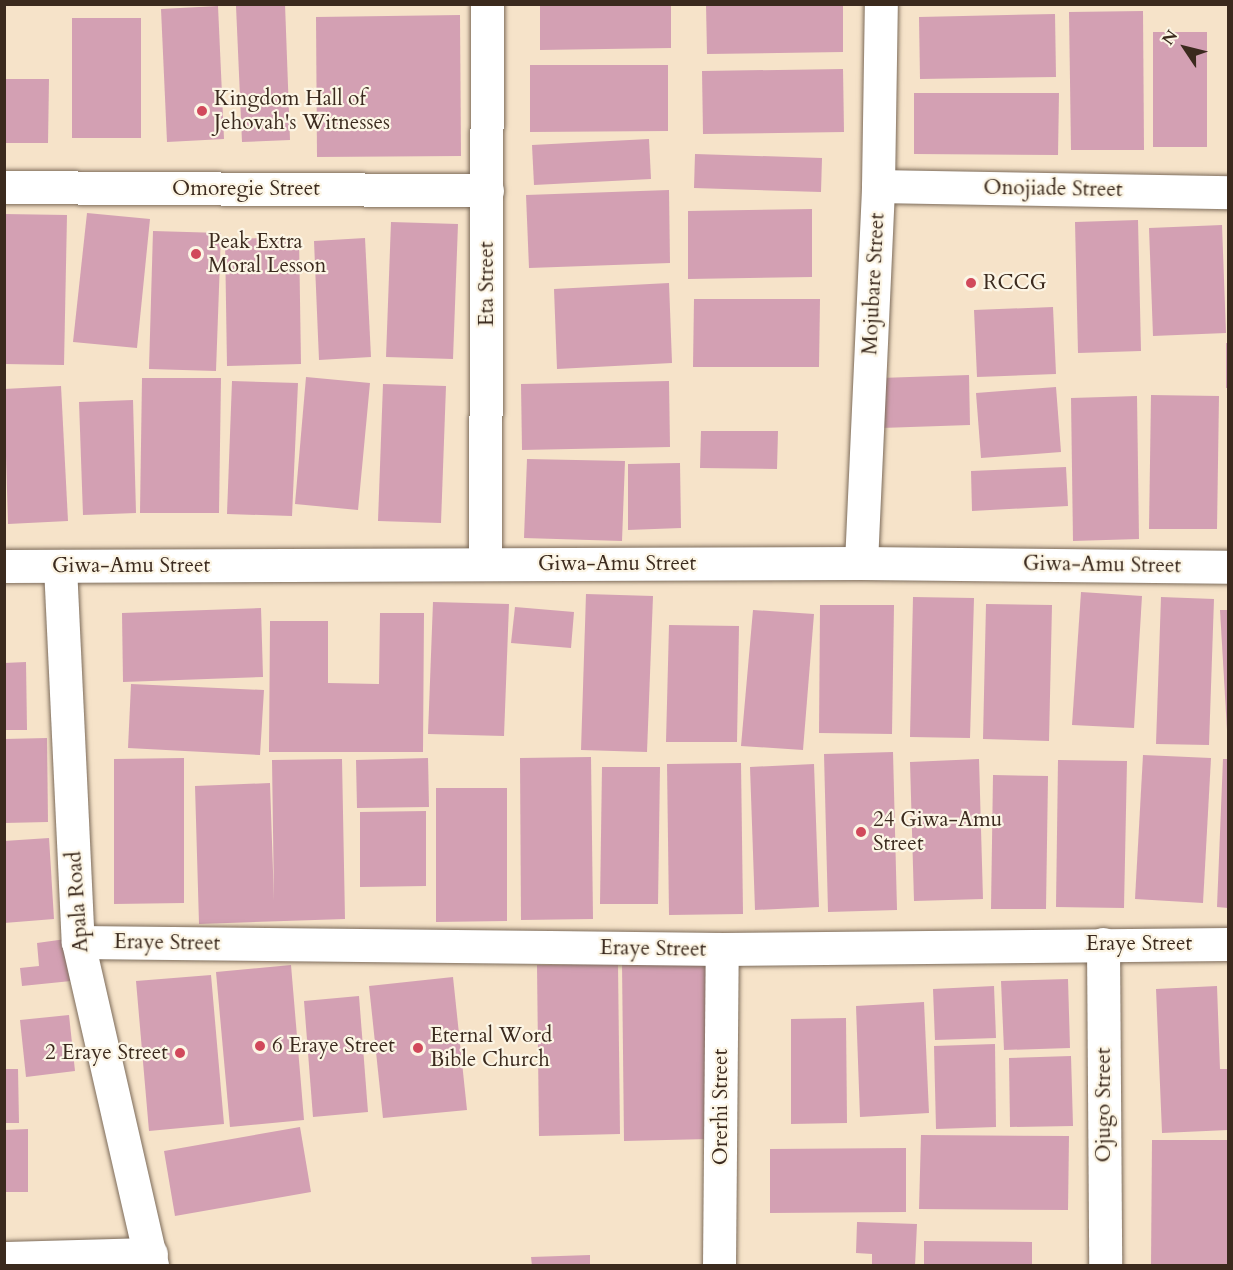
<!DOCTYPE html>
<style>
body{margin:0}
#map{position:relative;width:1233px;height:1270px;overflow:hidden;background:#f6e3c9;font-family:Cardo,serif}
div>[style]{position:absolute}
.building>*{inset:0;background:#d3a0b3}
.roads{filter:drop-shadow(0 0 2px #7c6b5a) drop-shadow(0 0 2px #7c6b5a)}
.minor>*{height:33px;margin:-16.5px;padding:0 16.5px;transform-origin:16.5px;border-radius:16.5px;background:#fff}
.dots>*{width:16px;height:16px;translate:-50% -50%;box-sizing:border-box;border:3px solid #fcf5e5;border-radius:50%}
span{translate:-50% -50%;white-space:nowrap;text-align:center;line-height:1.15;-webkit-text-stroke:4.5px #fcf5e5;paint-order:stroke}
.poi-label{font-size:21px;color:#3b2a1e}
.left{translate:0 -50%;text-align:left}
.right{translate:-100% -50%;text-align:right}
.street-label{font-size:21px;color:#3b2a1e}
.frame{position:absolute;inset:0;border:6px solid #3b2a1e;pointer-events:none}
.north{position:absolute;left:1155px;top:18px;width:60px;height:60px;-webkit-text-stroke:4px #fcf5e5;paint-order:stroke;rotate:305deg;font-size:16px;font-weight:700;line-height:24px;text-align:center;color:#3b2a1e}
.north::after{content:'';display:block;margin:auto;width:21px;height:27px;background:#3b2a1e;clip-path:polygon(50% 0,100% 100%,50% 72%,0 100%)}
</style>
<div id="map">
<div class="building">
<div style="clip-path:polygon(285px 4px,290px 140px,242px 142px,236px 6px)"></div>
<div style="clip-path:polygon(540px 4px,671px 4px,671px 48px,540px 50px)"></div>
<div style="clip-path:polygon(706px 4px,843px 4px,843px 52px,707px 54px)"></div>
<div style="clip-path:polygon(218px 6px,224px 139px,167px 142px,161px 9px)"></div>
<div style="clip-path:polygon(1143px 11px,1144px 150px,1071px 150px,1069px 12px)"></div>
<div style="clip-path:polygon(1055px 14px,1056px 77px,920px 79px,919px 17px)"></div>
<div style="clip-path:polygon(460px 15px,461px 156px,317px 157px,316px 17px)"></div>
<div style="clip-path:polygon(72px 18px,141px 18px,141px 138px,72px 138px)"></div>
<div style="clip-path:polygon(1153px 32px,1207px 32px,1207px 147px,1153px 147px)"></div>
<div style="clip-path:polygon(530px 65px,668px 65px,668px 131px,530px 132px)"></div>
<div style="clip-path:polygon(843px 69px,844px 132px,703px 134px,702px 71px)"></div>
<div style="clip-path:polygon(4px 79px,49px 79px,48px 143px,4px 143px)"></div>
<div style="clip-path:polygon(914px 93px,1059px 93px,1058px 155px,914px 154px)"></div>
<div style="clip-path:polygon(649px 139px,651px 179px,534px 185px,532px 145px)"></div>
<div style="clip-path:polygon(695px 154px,822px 158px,821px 192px,694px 188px)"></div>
<div style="clip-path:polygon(669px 190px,670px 263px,529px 268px,526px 195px)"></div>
<div style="clip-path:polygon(812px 209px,812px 277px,688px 279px,688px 211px)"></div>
<div style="clip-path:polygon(87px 213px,150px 219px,137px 348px,73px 342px)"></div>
<div style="clip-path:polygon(4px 214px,67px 215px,64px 365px,4px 364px)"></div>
<div style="clip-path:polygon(1138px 220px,1141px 351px,1078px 353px,1075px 222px)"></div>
<div style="clip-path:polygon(391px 222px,458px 224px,453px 359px,386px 357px)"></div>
<div style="clip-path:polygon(1222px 225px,1226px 333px,1153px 336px,1149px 228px)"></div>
<div style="clip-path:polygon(153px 231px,221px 233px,216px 371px,149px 369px)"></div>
<div style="clip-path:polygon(299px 237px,301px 364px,227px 366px,225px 239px)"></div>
<div style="clip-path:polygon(365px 238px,371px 357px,319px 360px,314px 241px)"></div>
<div style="clip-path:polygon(669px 283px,672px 363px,557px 369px,554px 289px)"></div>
<div style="clip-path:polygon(694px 299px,820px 299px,819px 367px,693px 367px)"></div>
<div style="clip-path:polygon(1053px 307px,1056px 374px,977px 377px,974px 310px)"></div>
<div style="clip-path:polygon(1226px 343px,1228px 343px,1228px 388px,1226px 388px)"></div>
<div style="clip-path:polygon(969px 375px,970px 425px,881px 428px,880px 378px)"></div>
<div style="clip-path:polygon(306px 377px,370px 383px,358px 510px,295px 504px)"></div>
<div style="clip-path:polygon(142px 378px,221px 378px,219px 513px,140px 513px)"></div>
<div style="clip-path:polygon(232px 381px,298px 383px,292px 516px,227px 514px)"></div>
<div style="clip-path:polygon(669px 381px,670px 447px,522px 450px,521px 384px)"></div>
<div style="clip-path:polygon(383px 384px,446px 386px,441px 523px,378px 521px)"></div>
<div style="clip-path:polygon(61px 386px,68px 521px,8px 524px,4px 389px)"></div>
<div style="clip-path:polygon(1056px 387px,1061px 452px,981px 458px,976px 393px)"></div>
<div style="clip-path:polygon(1151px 395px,1219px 396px,1217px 529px,1149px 529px)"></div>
<div style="clip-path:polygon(1137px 396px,1139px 539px,1073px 541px,1071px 398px)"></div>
<div style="clip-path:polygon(133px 400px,136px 513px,83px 515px,79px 402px)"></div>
<div style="clip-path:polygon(701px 431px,778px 431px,777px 469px,700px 468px)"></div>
<div style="clip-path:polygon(527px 459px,625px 461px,622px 541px,524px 538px)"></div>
<div style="clip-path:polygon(680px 463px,681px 528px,628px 530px,628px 464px)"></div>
<div style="clip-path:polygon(1066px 467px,1068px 506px,972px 511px,971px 471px)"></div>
<div style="clip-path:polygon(1081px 592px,1142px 596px,1134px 728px,1072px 725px)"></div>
<div style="clip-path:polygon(586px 594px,653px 596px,647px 752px,581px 750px)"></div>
<div style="clip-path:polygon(913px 597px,974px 598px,970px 738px,910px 737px)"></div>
<div style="clip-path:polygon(1161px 597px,1214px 599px,1209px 745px,1156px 744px)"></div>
<div style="clip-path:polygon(433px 602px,509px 604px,504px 736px,428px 734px)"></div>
<div style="clip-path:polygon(986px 604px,1052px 605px,1049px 741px,983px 739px)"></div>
<div style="clip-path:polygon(820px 605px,894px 605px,892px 734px,819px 733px)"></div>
<div style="clip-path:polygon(515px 607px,574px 612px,571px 648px,511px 643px)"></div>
<div style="clip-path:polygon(261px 608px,263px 677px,123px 682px,122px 613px)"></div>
<div style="clip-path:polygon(753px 610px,814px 614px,803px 750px,741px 746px)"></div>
<div style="clip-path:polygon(1220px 610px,1228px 610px,1228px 730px,1227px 730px)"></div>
<div style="clip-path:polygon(380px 613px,424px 613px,423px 752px,269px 752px,270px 621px,328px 621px,328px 683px,379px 684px)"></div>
<div style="clip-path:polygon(669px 625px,739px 626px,737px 742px,666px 742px)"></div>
<div style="clip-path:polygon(26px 662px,27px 730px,4px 730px,4px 663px)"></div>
<div style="clip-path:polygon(131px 684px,264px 690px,260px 755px,128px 748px)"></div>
<div style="clip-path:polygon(47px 738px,48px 822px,4px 823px,4px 739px)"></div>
<div style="clip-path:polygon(893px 752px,897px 910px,828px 912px,824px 754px)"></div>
<div style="clip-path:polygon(1143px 755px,1211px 758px,1203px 903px,1135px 899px)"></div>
<div style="clip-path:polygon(591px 757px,593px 919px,521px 920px,520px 758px)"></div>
<div style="clip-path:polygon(184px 758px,184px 903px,114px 904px,114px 759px)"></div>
<div style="clip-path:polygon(428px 758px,429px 807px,357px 808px,356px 760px)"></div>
<div style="clip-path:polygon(342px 759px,345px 919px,199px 924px,195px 786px,270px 783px,274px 901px,272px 760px)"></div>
<div style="clip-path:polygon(979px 759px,983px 899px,914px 901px,910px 762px)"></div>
<div style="clip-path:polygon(1223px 759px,1228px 759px,1228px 908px,1217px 907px)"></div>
<div style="clip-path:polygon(1058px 760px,1127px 761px,1124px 908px,1056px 907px)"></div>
<div style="clip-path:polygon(741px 763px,743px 914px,669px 915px,667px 764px)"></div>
<div style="clip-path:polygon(814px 764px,819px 907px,755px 910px,750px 767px)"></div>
<div style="clip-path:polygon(602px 767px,660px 767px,658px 904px,600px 904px)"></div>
<div style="clip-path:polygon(993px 775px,1048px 776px,1046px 909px,991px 909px)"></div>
<div style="clip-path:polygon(436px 788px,507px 788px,507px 921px,436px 922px)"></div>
<div style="clip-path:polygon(426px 811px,426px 886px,360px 887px,360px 812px)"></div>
<div style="clip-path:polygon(49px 838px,54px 919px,4px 923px,4px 841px)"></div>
<div style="clip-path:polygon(66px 939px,71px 981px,22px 986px,20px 968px,39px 966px,37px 943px)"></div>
<div style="clip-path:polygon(708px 962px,709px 1139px,624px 1141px,622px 963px)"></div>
<div style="clip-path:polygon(618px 964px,620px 1134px,539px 1136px,537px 965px)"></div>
<div style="clip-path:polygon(291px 965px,304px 1120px,230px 1127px,216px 972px)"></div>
<div style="clip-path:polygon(211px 975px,224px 1124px,149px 1131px,136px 981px)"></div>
<div style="clip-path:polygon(453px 977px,467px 1110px,383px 1118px,369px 986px)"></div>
<div style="clip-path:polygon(1068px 979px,1070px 1048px,1004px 1050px,1001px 981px)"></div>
<div style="clip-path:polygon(994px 986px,996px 1038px,935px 1040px,933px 989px)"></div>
<div style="clip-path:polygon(1217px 986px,1220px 1069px,1228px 1069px,1228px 1130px,1162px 1133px,1156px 989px)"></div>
<div style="clip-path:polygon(359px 996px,368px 1112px,313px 1117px,304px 1001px)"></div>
<div style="clip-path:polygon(924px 1002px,929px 1113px,860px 1117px,856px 1006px)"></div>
<div style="clip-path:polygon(69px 1015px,75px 1071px,26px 1077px,20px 1020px)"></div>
<div style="clip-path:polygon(846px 1018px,847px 1123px,791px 1124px,791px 1019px)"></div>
<div style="clip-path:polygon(995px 1044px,996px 1127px,936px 1129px,934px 1046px)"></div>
<div style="clip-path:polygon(1071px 1056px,1073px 1126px,1010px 1127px,1009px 1058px)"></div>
<div style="clip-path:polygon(4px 1069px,18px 1069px,19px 1123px,4px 1123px)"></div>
<div style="clip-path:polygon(300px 1127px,311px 1192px,175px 1216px,164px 1151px)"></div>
<div style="clip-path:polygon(28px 1129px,28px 1192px,4px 1192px,4px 1130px)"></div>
<div style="clip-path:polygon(921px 1135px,1069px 1136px,1068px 1210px,919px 1209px)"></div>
<div style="clip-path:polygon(1152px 1140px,1228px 1140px,1228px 1266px,1151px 1266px)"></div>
<div style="clip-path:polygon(906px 1148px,906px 1212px,770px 1213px,770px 1149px)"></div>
<div style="clip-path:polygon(857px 1222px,917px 1224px,915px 1266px,872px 1266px,872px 1254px,856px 1253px)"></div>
<div style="clip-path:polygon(924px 1241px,1032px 1242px,1032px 1266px,924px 1266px)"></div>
<div style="clip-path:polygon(590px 1255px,590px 1266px,532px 1266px,531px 1257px)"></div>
</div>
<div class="roads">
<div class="minor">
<div style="left:878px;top:186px;width:350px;rotate:1deg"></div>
<div style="left:4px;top:187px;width:483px;rotate:0.4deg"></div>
<div style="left:861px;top:563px;width:377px;rotate:-87.4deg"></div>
<div style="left:878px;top:186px;width:182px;rotate:-89.1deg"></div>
<div style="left:485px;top:564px;width:560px;rotate:-89.8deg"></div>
<div style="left:4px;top:566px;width:857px;rotate:-0.2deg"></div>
<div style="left:861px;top:563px;width:367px;rotate:0.6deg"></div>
<div style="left:60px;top:566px;width:376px;rotate:87.3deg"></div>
<div style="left:78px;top:942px;width:332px;rotate:77.1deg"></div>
<div style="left:78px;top:942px;width:644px;rotate:0.62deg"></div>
<div style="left:722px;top:949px;width:506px;rotate:-0.57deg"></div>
<div style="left:1103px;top:944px;width:322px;rotate:89.6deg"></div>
<div style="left:4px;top:1258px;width:147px;rotate:-1.6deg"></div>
<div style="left:719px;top:1266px;width:317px;rotate:-89.5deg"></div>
</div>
</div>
<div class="dots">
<div style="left:202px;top:111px;background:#d1495b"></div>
<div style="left:196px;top:254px;background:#d1495b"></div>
<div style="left:971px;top:283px;background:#d1495b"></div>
<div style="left:861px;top:832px;background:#d1495b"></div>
<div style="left:260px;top:1046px;background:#d1495b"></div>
<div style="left:418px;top:1048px;background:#d1495b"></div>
<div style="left:180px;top:1053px;background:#d1495b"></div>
</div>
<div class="poi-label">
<span class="left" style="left:214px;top:111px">Kingdom Hall of<br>Jehovah's Witnesses</span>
<span class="left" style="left:208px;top:254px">Peak Extra<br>Moral Lesson</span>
<span class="left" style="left:983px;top:283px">RCCG</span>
<span class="left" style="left:873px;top:832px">24 Giwa-Amu<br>Street</span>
<span class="left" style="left:430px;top:1048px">Eternal Word<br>Bible Church</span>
<span class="left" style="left:272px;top:1046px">6 Eraye Street</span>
<span class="right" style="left:168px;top:1053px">2 Eraye Street</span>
</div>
<div class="street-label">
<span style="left:246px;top:189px">Omoregie Street</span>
<span style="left:1053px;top:189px;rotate:1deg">Onojiade Street</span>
<span style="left:487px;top:284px;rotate:-90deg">Eta Street</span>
<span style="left:874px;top:284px;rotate:-87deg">Mojubare Street</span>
<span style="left:617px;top:564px">Giwa-Amu Street</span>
<span style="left:1102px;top:565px;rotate:1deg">Giwa-Amu Street</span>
<span style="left:131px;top:566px">Giwa-Amu Street</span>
<span style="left:78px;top:902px;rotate:-94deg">Apala Road</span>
<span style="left:167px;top:943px;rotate:1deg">Eraye Street</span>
<span style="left:1139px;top:944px">Eraye Street</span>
<span style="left:653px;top:949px;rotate:1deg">Eraye Street</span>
<span style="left:1104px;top:1105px;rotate:-90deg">Ojugo Street</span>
<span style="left:721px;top:1107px;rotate:-90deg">Orerhi Street</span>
</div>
<div class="frame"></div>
<div class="north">N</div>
</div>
